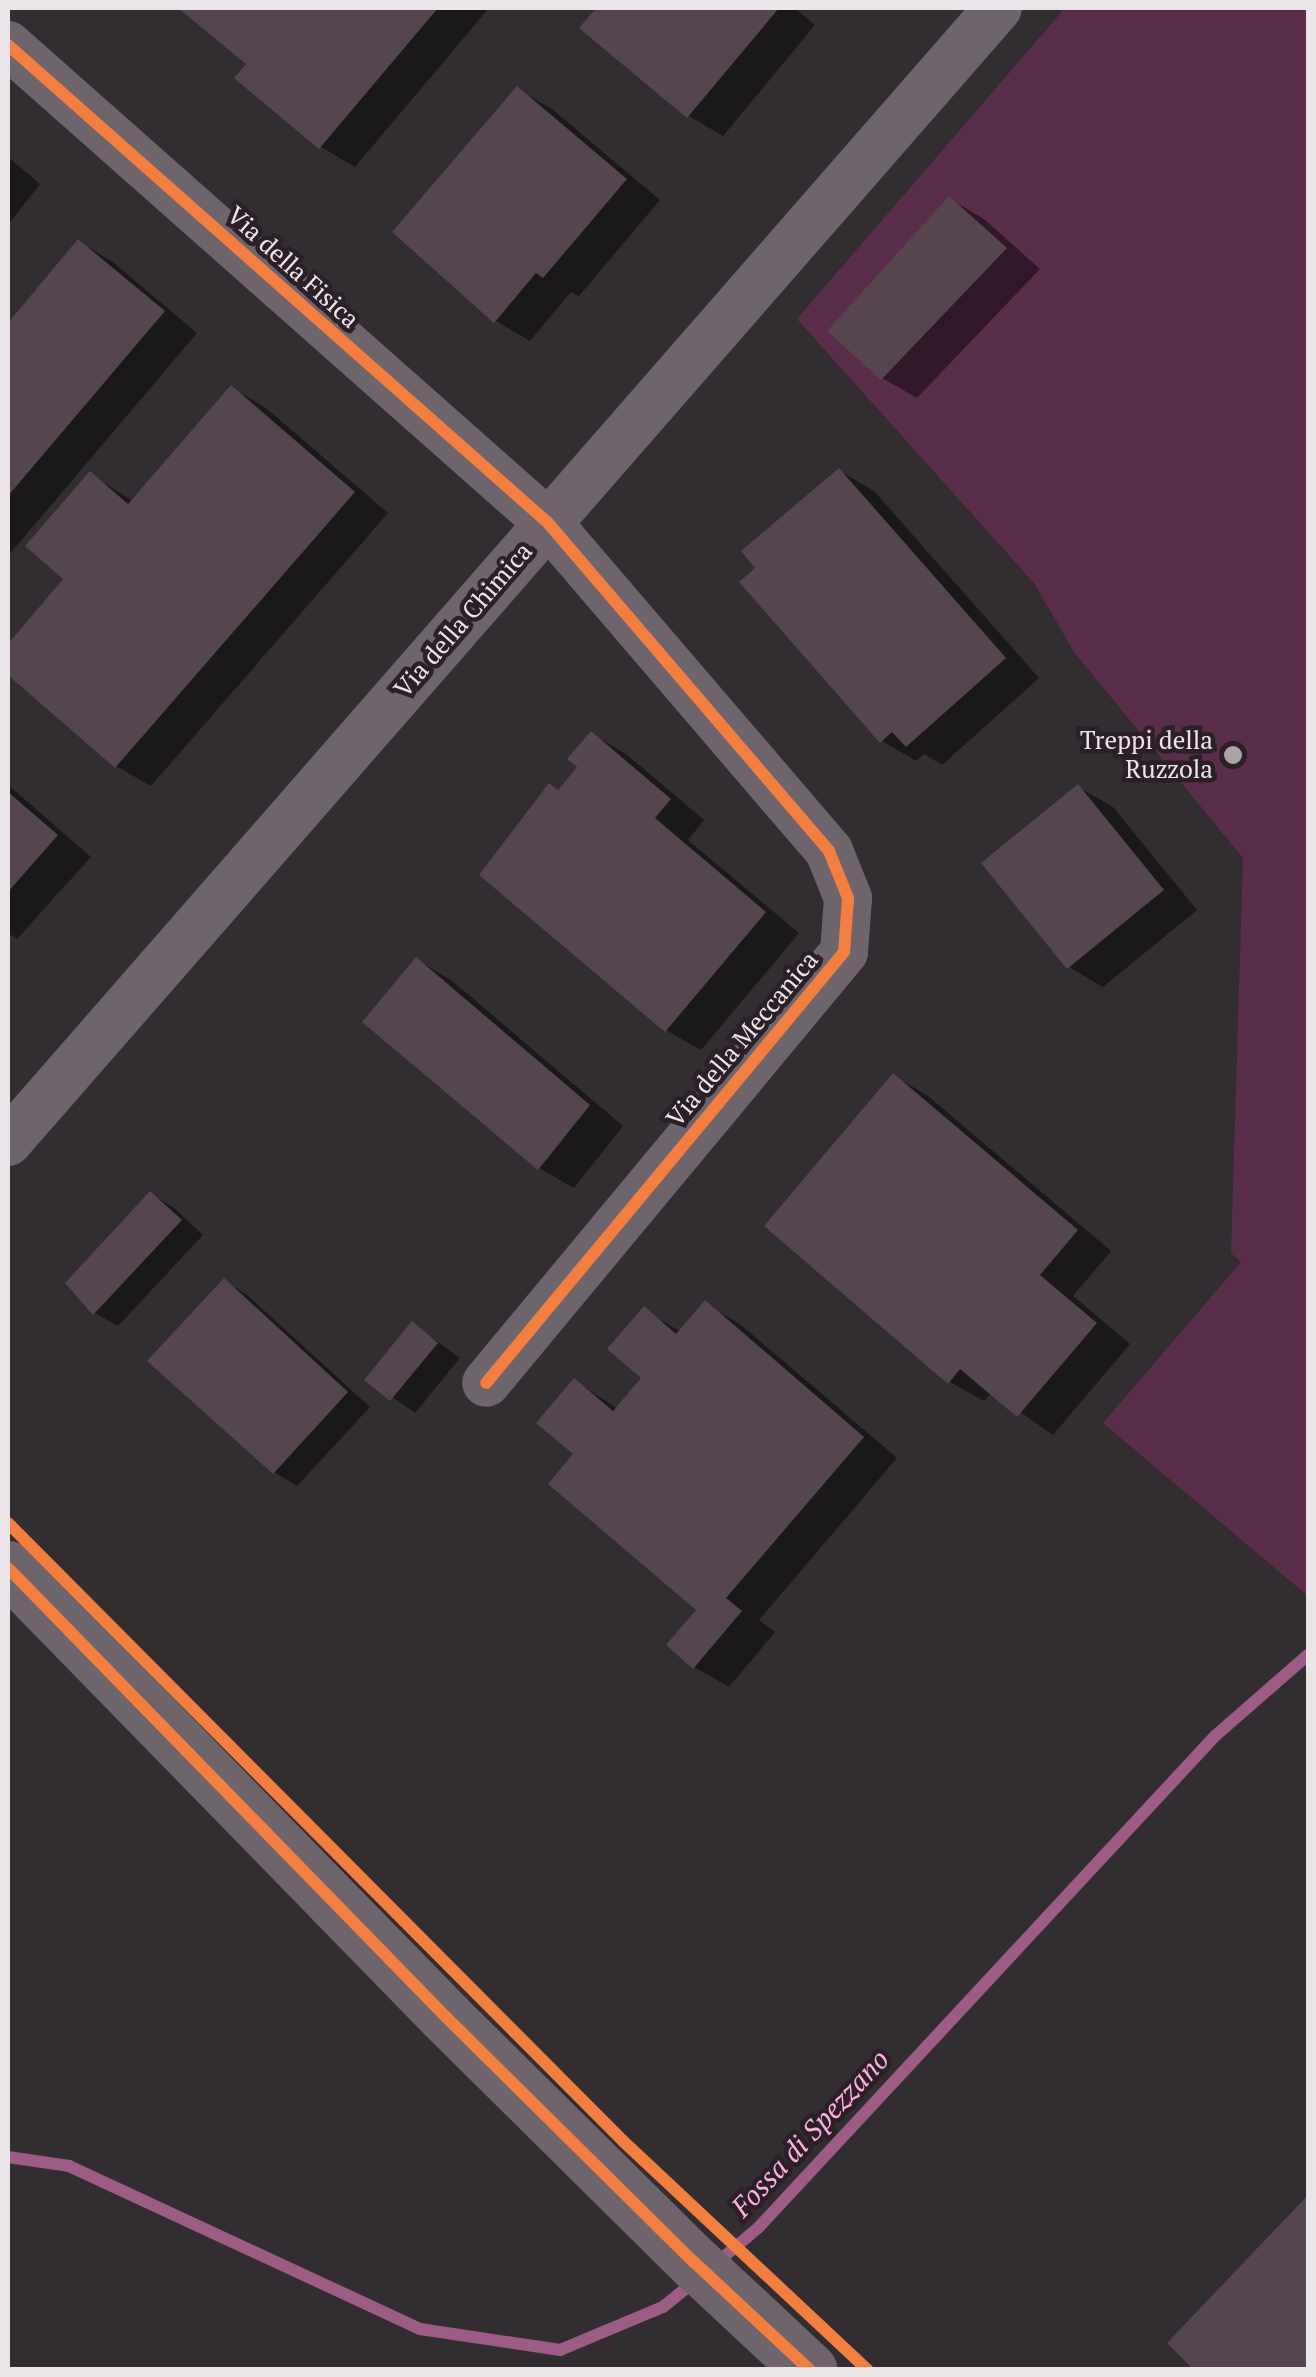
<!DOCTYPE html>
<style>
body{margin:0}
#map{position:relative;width:1316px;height:2377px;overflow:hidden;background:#322d30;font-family:"PT Serif",serif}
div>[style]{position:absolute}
.green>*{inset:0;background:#5a2e4b}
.shadow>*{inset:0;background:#0007}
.stream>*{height:12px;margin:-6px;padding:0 6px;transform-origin:6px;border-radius:6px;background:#9d5c86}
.building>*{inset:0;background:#55454f}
.minor>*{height:48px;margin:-24px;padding:0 24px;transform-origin:24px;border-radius:24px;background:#6e646b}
.tertiary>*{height:55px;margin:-27.5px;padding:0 27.5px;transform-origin:27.5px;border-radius:27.5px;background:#6e646b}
.cycleway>*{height:12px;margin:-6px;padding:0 6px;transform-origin:6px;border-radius:6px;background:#f27e40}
.dots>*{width:28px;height:28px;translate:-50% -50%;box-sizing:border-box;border:5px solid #2b2027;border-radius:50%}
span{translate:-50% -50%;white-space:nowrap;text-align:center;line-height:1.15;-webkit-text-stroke:9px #2b2027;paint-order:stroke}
.street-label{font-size:25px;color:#ebe4e8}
.poi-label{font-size:25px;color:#ebe4e8}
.right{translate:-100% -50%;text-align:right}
.water-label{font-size:28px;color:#feafe0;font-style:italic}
.frame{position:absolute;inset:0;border:10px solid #ebe4e8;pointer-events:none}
</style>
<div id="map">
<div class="green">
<div style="clip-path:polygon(1065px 8px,1308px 8px,1308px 1596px,1103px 1423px,1241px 1262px,1231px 1253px,1243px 858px,1074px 652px,1034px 583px,797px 319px)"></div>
</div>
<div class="shadow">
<div style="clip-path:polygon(182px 8px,489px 8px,355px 167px,321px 147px,238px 78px,250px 64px)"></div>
<div style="clip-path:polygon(599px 8px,795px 8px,815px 25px,723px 136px,689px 116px,583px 27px)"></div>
<div style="clip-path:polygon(517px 89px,552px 109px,660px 200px,579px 296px,571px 292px,530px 341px,496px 321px,396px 232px)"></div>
<div style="clip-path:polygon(8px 157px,40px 184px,8px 225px)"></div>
<div style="clip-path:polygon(950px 199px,984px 219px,1040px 269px,917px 398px,882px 378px)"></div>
<div style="clip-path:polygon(79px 242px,113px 262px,197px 333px,8px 556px,8px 327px)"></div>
<div style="clip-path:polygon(232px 388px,266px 408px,388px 513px,151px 786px,116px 766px,8px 672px,8px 647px,67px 579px,91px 474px,134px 502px)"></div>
<div style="clip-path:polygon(840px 471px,874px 491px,1039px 678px,942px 765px,924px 754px,916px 761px,882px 741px)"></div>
<div style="clip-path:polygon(591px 734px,626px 754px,704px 820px,688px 840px,799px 933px,701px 1050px,666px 1030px,560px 792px,581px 767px)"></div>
<div style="clip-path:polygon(8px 785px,91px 857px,17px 939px,8px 933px)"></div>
<div style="clip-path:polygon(1078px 787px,1113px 807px,1197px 910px,1103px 987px,1069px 967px)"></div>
<div style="clip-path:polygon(417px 960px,451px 980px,623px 1126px,574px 1188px,539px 1168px,365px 1022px)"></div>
<div style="clip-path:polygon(894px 1076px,928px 1096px,1111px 1251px,1073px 1296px,1130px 1344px,1053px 1435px,992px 1392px,984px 1401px,950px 1382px)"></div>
<div style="clip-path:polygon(151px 1194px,174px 1208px,203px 1235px,118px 1326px,95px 1313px)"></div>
<div style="clip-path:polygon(224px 1281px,247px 1295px,370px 1407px,297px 1486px,274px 1472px)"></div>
<div style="clip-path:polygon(705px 1304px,740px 1324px,897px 1458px,759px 1620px,775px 1632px,729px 1687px,694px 1667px,699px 1610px,577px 1454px,575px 1381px,618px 1409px,644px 1378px,644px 1310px,681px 1332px)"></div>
<div style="clip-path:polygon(413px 1324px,460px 1358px,415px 1413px,367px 1379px)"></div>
<div style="clip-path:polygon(1308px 2199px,1308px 2370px,1198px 2370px,1171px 2343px)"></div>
</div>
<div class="stream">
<div style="left:8px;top:2157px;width:62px;rotate:8.4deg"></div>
<div style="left:69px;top:2166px;width:387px;rotate:24.9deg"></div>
<div style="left:420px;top:2329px;width:142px;rotate:8.5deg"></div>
<div style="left:560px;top:2350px;width:112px;rotate:-22.7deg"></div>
<div style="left:663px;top:2307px;width:41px;rotate:-39.1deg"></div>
<div style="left:714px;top:2265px;width:57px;rotate:-40.1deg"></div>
<div style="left:758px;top:2228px;width:672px;rotate:-47.11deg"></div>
<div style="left:1215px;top:1736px;width:123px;rotate:-41.1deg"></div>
</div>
<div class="building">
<div style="clip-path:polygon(178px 8px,438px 8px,319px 149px,234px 78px,246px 64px)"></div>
<div style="clip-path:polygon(596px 8px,779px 8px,687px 118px,579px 28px)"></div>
<div style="clip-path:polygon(517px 86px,627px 179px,543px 278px,536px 273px,494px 323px,392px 232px)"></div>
<div style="clip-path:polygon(949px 196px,1007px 248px,881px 380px,827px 331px)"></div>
<div style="clip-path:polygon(78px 239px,165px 311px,8px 496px,8px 323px)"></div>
<div style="clip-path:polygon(231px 385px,355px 492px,115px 768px,8px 675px,8px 644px,63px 579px,25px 546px,90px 471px,128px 504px)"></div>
<div style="clip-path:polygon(839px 468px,1006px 658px,906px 747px,892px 732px,880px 743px,739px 582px,755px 568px,741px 551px)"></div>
<div style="clip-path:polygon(591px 731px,671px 799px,655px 818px,766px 912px,665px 1032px,479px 875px,549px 783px,558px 790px,577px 767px,567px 759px)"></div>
<div style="clip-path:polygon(1078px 784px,1164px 890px,1067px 969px,981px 863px)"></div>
<div style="clip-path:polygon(8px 792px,58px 835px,8px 892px)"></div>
<div style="clip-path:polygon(416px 957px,590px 1105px,538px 1170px,362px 1022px)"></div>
<div style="clip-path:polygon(893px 1073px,1078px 1230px,1040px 1275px,1097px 1323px,1017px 1417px,960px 1369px,948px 1384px,764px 1226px)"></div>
<div style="clip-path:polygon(150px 1191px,182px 1220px,93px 1315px,65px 1283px)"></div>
<div style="clip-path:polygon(224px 1278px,348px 1392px,273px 1474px,147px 1361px)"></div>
<div style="clip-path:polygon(705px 1300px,864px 1437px,726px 1598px,742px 1611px,693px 1669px,666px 1645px,696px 1610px,548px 1484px,573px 1454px,536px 1423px,574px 1378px,613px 1411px,641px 1378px,607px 1349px,644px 1306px,676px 1334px)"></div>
<div style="clip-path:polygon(412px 1321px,438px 1343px,390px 1401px,364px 1380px)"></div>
<div style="clip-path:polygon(1308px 2195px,1308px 2370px,1194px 2370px,1167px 2343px)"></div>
</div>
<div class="minor">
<div style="left:8px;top:45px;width:721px;rotate:41.51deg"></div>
<div style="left:548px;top:523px;width:432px;rotate:49.4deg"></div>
<div style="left:829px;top:851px;width:51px;rotate:68deg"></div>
<div style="left:848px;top:898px;width:54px;rotate:94.2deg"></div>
<div style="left:844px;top:952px;width:560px;rotate:129.71deg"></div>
<div style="left:8px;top:1142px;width:1505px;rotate:-48.88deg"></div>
</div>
<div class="tertiary">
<div style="left:8px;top:1568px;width:627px;rotate:45.71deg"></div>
<div style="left:446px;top:2017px;width:349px;rotate:44.7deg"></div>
<div style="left:694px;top:2262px;width:158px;rotate:43deg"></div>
</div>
<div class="cycleway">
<div style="left:8px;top:45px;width:721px;rotate:41.51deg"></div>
<div style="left:548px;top:523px;width:432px;rotate:49.4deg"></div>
<div style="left:829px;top:851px;width:51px;rotate:68deg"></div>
<div style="left:848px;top:898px;width:54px;rotate:94.2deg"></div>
<div style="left:844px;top:952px;width:560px;rotate:129.71deg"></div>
<div style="left:8px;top:1523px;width:872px;rotate:45.14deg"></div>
<div style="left:623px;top:2141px;width:335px;rotate:43.1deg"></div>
<div style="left:8px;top:1568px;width:627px;rotate:45.71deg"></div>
<div style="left:446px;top:2017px;width:349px;rotate:44.7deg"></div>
<div style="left:694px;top:2262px;width:158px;rotate:43deg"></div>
</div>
<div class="dots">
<div style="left:1233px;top:755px;background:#aaa4a8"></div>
</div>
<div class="street-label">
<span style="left:293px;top:267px;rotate:42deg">Via della Fisica</span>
<span style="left:463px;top:620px;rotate:-49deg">Via della Chimica</span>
<span style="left:742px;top:1039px;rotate:-50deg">Via della Meccanica</span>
</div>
<div class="poi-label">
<span class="right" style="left:1213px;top:755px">Treppi della<br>Ruzzola</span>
</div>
<div class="water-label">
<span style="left:810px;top:2133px;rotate:-47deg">Fossa di Spezzano</span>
</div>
<div class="frame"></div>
</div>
